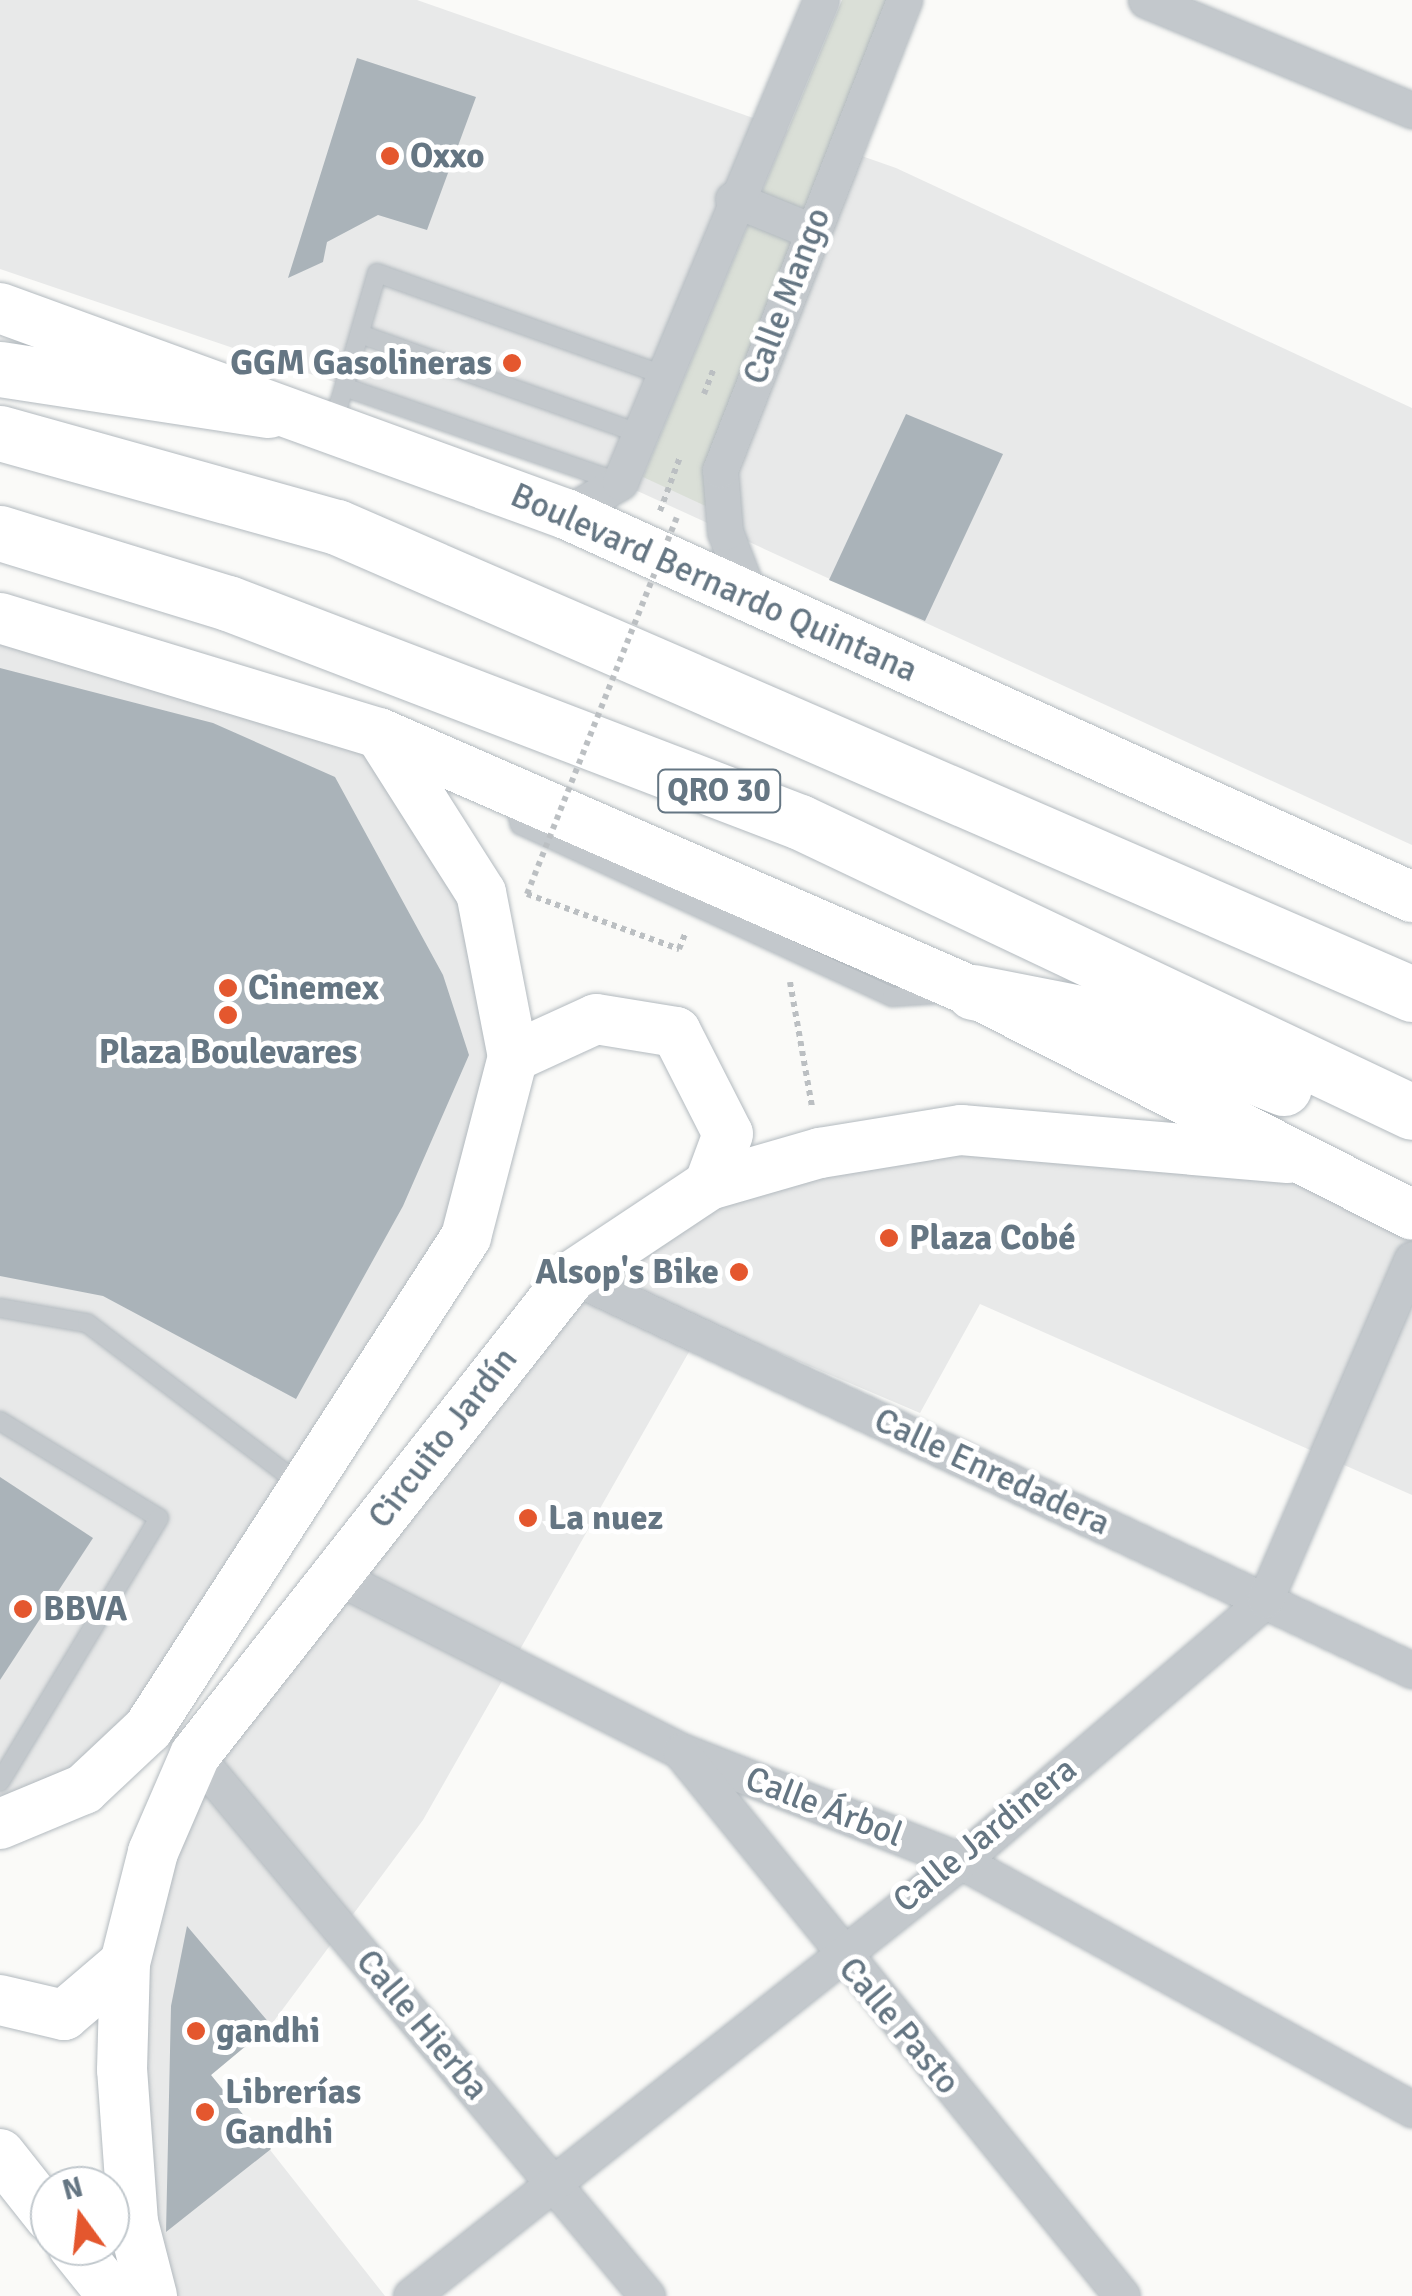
<!DOCTYPE html>
<meta charset="utf-8">
<style>
body{margin:0}
#map{position:relative;width:1412px;height:2296px;overflow:hidden;background:#fafaf8;font-family:Signika,sans-serif}
div>[style]{position:absolute}
.built>*{inset:0;background:#e8e9e9}
.green>*{inset:0;background:#dadfd7}
.building>*{inset:0;background:#aab3b9}
.path>*{height:6px;margin-top:-3px;transform-origin:0;background:repeating-linear-gradient(90deg,#bbbfc2 0 5px,transparent 0 10px)}
.roads{filter:drop-shadow(0 0 2px #b3babf) drop-shadow(0 0 2px #b3babf)}
.lane>*{height:18px;margin:-9px;padding:0 9px;transform-origin:9px;border-radius:9px;background:#c3c8cc}
.street>*{height:35px;margin:-17.5px;padding:0 17.5px;transform-origin:17.5px;border-radius:17.5px;background:#c3c8cc}
.secondary>*{height:50px;margin:-25px;padding:0 25px;transform-origin:25px;border-radius:25px;background:#fff}
.primary>*{height:55px;margin:-27.5px;padding:0 27.5px;transform-origin:27.5px;border-radius:27.5px;background:#fff}
.path-bridge>*{height:6px;margin-top:-3px;transform-origin:0;background:repeating-linear-gradient(90deg,#bbbfc2 0 5px,transparent 0 10px)}
.dots>*{width:28px;height:28px;translate:-50% -50%;box-sizing:border-box;border:5px solid #fff;border-radius:50%}
span{translate:-50% -50%;white-space:nowrap;text-align:center;line-height:1.15;-webkit-text-stroke:10px #fff;paint-order:stroke}
.shield-label span{padding:2px 8px;background:#fff;border:2px solid;border-radius:8px;-webkit-text-stroke-width:0}
.shield-label{font-size:32px;color:#657683;font-weight:700}
.poi-label{font-size:35px;color:#657683;font-weight:700}
.left{translate:0 -50%;text-align:left}
.right{translate:-100% -50%;text-align:right}
.street-label{font-size:35px;color:#657683}
.north{position:absolute;left:30px;top:2166px;width:100px;height:100px;box-sizing:border-box;background:#fff;border:2px solid #c1c8cd;border-radius:50%;rotate:345deg;font-size:28px;font-weight:700;line-height:40px;text-align:center;color:#657683}
.north::after{content:'';display:block;margin:auto;width:35px;height:45px;background:#e4572e;clip-path:polygon(50% 0,100% 100%,50% 72%,0 100%)}
</style>
<div id="map">
<div class="built">
<div style="clip-path:polygon(0 0,417px 0,896px 168px,1412px 408px,1412px 845px,585px 467px,0 269px)"></div>
<div style="clip-path:polygon(0 618px,379px 733px,428px 799px,513px 1057px,466px 1237px,148px 1729px,0 1824px)"></div>
<div style="clip-path:polygon(820px 1153px,1288px 1158px,1412px 1215px,1412px 1495px,980px 1304px,920px 1413px,706px 1322px,423px 1820px,271px 2025px,211px 2075px,385px 2296px,152px 2296px,133px 2222px,153px 1852px,572px 1276px)"></div>
</div>
<div class="green">
<div style="clip-path:polygon(842px 0,908px 0,712px 509px,643px 477px)"></div>
</div>
<div class="building">
<div style="clip-path:polygon(357px 58px,476px 97px,427px 230px,378px 215px,327px 242px,323px 262px,288px 278px)"></div>
<div style="clip-path:polygon(906px 414px,1003px 454px,925px 621px,829px 580px)"></div>
<div style="clip-path:polygon(0 668px,213px 723px,335px 777px,443px 975px,469px 1055px,403px 1206px,296px 1399px,103px 1296px,0 1276px)"></div>
<div style="clip-path:polygon(0 1477px,93px 1538px,0 1680px)"></div>
<div style="clip-path:polygon(187px 1926px,271px 2025px,211px 2075px,271px 2149px,166px 2232px,171px 2006px)"></div>
</div>
<div class="path">
<div style="left:704px;top:394px;width:28px;rotate:-69deg"></div>
<div style="left:660px;top:511px;width:58px;rotate:-69.7deg"></div>
<div style="left:527px;top:894px;width:162px;rotate:19.9deg"></div>
<div style="left:679px;top:949px;width:16px;rotate:-68deg"></div>
<div style="left:790px;top:982px;width:127px;rotate:80deg"></div>
</div>
<div class="roads">
<div class="lane">
<div style="left:360px;top:334px;width:295px;rotate:19.6deg"></div>
<div style="left:344px;top:387px;width:291px;rotate:19.1deg"></div>
<div style="left:332px;top:428px;width:161px;rotate:-73.8deg"></div>
<div style="left:377px;top:273px;width:304px;rotate:19.6deg"></div>
<div style="left:514px;top:800px;width:26px;rotate:77deg"></div>
<div style="left:520px;top:825px;width:410px;rotate:24.8deg"></div>
<div style="left:892px;top:997px;width:48px;rotate:-3.6deg"></div>
<div style="left:0;top:1308px;width:88px;rotate:9.8deg"></div>
<div style="left:87px;top:1323px;width:267px;rotate:37.1deg"></div>
<div style="left:0;top:1421px;width:186px;rotate:31.4deg"></div>
<div style="left:159px;top:1518px;width:308px;rotate:121.1deg"></div>
</div>
<div class="street">
<div style="left:1146px;top:0;width:288px;rotate:22.5deg"></div>
<div style="left:733px;top:199px;width:85px;rotate:22.1deg"></div>
<div style="left:566px;top:514px;width:63px;rotate:-30.7deg"></div>
<div style="left:620px;top:482px;width:522px;rotate:-67.36deg"></div>
<div style="left:750px;top:597px;width:70px;rotate:-111deg"></div>
<div style="left:725px;top:532px;width:62px;rotate:-94.6deg"></div>
<div style="left:720px;top:470px;width:505px;rotate:-68.62deg"></div>
<div style="left:572px;top:1276px;width:928px;rotate:25.13deg"></div>
<div style="left:334px;top:1575px;width:389px;rotate:26.9deg"></div>
<div style="left:681px;top:1751px;width:301px;rotate:21.4deg"></div>
<div style="left:961px;top:1861px;width:515px;rotate:28.81deg"></div>
<div style="left:681px;top:1752px;width:700px;rotate:50.97deg"></div>
<div style="left:195px;top:1755px;width:705px;rotate:50.12deg"></div>
<div style="left:411px;top:2296px;width:701px;rotate:-38.34deg"></div>
<div style="left:961px;top:1861px;width:401px;rotate:-40.6deg"></div>
<div style="left:1265px;top:1600px;width:371px;rotate:-66.7deg"></div>
</div>
<div class="secondary">
<div style="left:0;top:308px;width:602px;rotate:20deg"></div>
<div style="left:566px;top:514px;width:929px;rotate:24.36deg"></div>
<div style="left:0;top:618px;width:396px;rotate:16.9deg"></div>
<div style="left:379px;top:733px;width:648px;rotate:23.56deg"></div>
<div style="left:973px;top:992px;width:492px;rotate:26.9deg"></div>
<div style="left:513px;top:1057px;width:91px;rotate:-24.6deg"></div>
<div style="left:596px;top:1019px;width:81px;rotate:9.2deg"></div>
<div style="left:676px;top:1032px;width:114px;rotate:63deg"></div>
<div style="left:728px;top:1134px;width:54px;rotate:110.4deg"></div>
<div style="left:0;top:1824px;width:91px;rotate:-22.6deg"></div>
<div style="left:84px;top:1789px;width:88px;rotate:-43.2deg"></div>
<div style="left:148px;top:1729px;width:586px;rotate:-57.12deg"></div>
<div style="left:466px;top:1237px;width:186px;rotate:-75.4deg"></div>
<div style="left:513px;top:1057px;width:167px;rotate:-101deg"></div>
<div style="left:481px;top:893px;width:185px;rotate:-122.4deg"></div>
<div style="left:0;top:2000px;width:66px;rotate:13.2deg"></div>
<div style="left:64px;top:2015px;width:80px;rotate:-40.4deg"></div>
<div style="left:0;top:2154px;width:80px;rotate:51.6deg"></div>
<div style="left:73px;top:2246px;width:64px;rotate:51.3deg"></div>
<div style="left:152px;top:2296px;width:76px;rotate:-104.4deg"></div>
<div style="left:133px;top:2222px;width:152px;rotate:-94.1deg"></div>
<div style="left:122px;top:2070px;width:107px;rotate:-88.4deg"></div>
<div style="left:125px;top:1963px;width:114px;rotate:-75.8deg"></div>
<div style="left:153px;top:1852px;width:106px;rotate:-66.6deg"></div>
<div style="left:195px;top:1755px;width:610px;rotate:-51.8deg"></div>
<div style="left:572px;top:1276px;width:164px;rotate:-33.6deg"></div>
<div style="left:709px;top:1185px;width:116px;rotate:-16.1deg"></div>
<div style="left:820px;top:1153px;width:143px;rotate:-9.3deg"></div>
<div style="left:961px;top:1130px;width:328px;rotate:4.9deg"></div>
</div>
<div class="primary">
<div style="left:0;top:369px;width:271px;rotate:8.7deg"></div>
<div style="left:0;top:433px;width:350px;rotate:15.6deg"></div>
<div style="left:337px;top:527px;width:1172px;rotate:23.48deg"></div>
<div style="left:0;top:533px;width:239px;rotate:17.1deg"></div>
<div style="left:228px;top:603px;width:612px;rotate:20.95deg"></div>
<div style="left:800px;top:822px;width:677px;rotate:25.35deg"></div>
<div style="left:973px;top:992px;width:135px;rotate:11.1deg"></div>
<div style="left:1105px;top:1018px;width:192px;rotate:21.4deg"></div>
</div>
</div>
<div class="path-bridge">
<div style="left:527px;top:894px;width:405px;rotate:-68.3deg"></div>
</div>
<div class="dots">
<div style="left:390px;top:156px;background:#e4572e"></div>
<div style="left:512px;top:363px;background:#e4572e"></div>
<div style="left:228px;top:988px;background:#e4572e"></div>
<div style="left:228px;top:1015px;background:#e4572e"></div>
<div style="left:889px;top:1238px;background:#e4572e"></div>
<div style="left:739px;top:1272px;background:#e4572e"></div>
<div style="left:528px;top:1518px;background:#e4572e"></div>
<div style="left:23px;top:1609px;background:#e4572e"></div>
<div style="left:196px;top:2031px;background:#e4572e"></div>
<div style="left:205px;top:2112px;background:#e4572e"></div>
</div>
<div class="shield-label">
<span style="left:719px;top:791px">QRO 30</span>
</div>
<div class="poi-label">
<span class="left" style="left:410px;top:156px">Oxxo</span>
<span class="right" style="left:492px;top:363px">GGM Gasolineras</span>
<span class="left" style="left:248px;top:988px">Cinemex</span>
<span style="left:228px;top:1052px">Plaza Boulevares</span>
<span class="left" style="left:909px;top:1238px">Plaza Cobé</span>
<span class="right" style="left:719px;top:1272px">Alsop's Bike</span>
<span class="left" style="left:548px;top:1518px">La nuez</span>
<span class="left" style="left:43px;top:1609px">BBVA</span>
<span class="left" style="left:216px;top:2031px">gandhi</span>
<span class="left" style="left:225px;top:2112px">Librerías<br>Gandhi</span>
</div>
<div class="street-label">
<span style="left:787px;top:296px;rotate:-69deg">Calle Mango</span>
<span style="left:714px;top:583px;rotate:24deg">Boulevard Bernardo Quintana</span>
<span style="left:443px;top:1438px;rotate:-52deg">Circuito Jardín</span>
<span style="left:992px;top:1472px;rotate:25deg">Calle Enredadera</span>
<span style="left:824px;top:1807px;rotate:21deg">Calle Árbol</span>
<span style="left:985px;top:1835px;rotate:-39deg">Calle Jardinera</span>
<span style="left:422px;top:2025px;rotate:50deg">Calle Hierba</span>
<span style="left:899px;top:2026px;rotate:50deg">Calle Pasto</span>
</div>
<div class="north">N</div>
</div>
